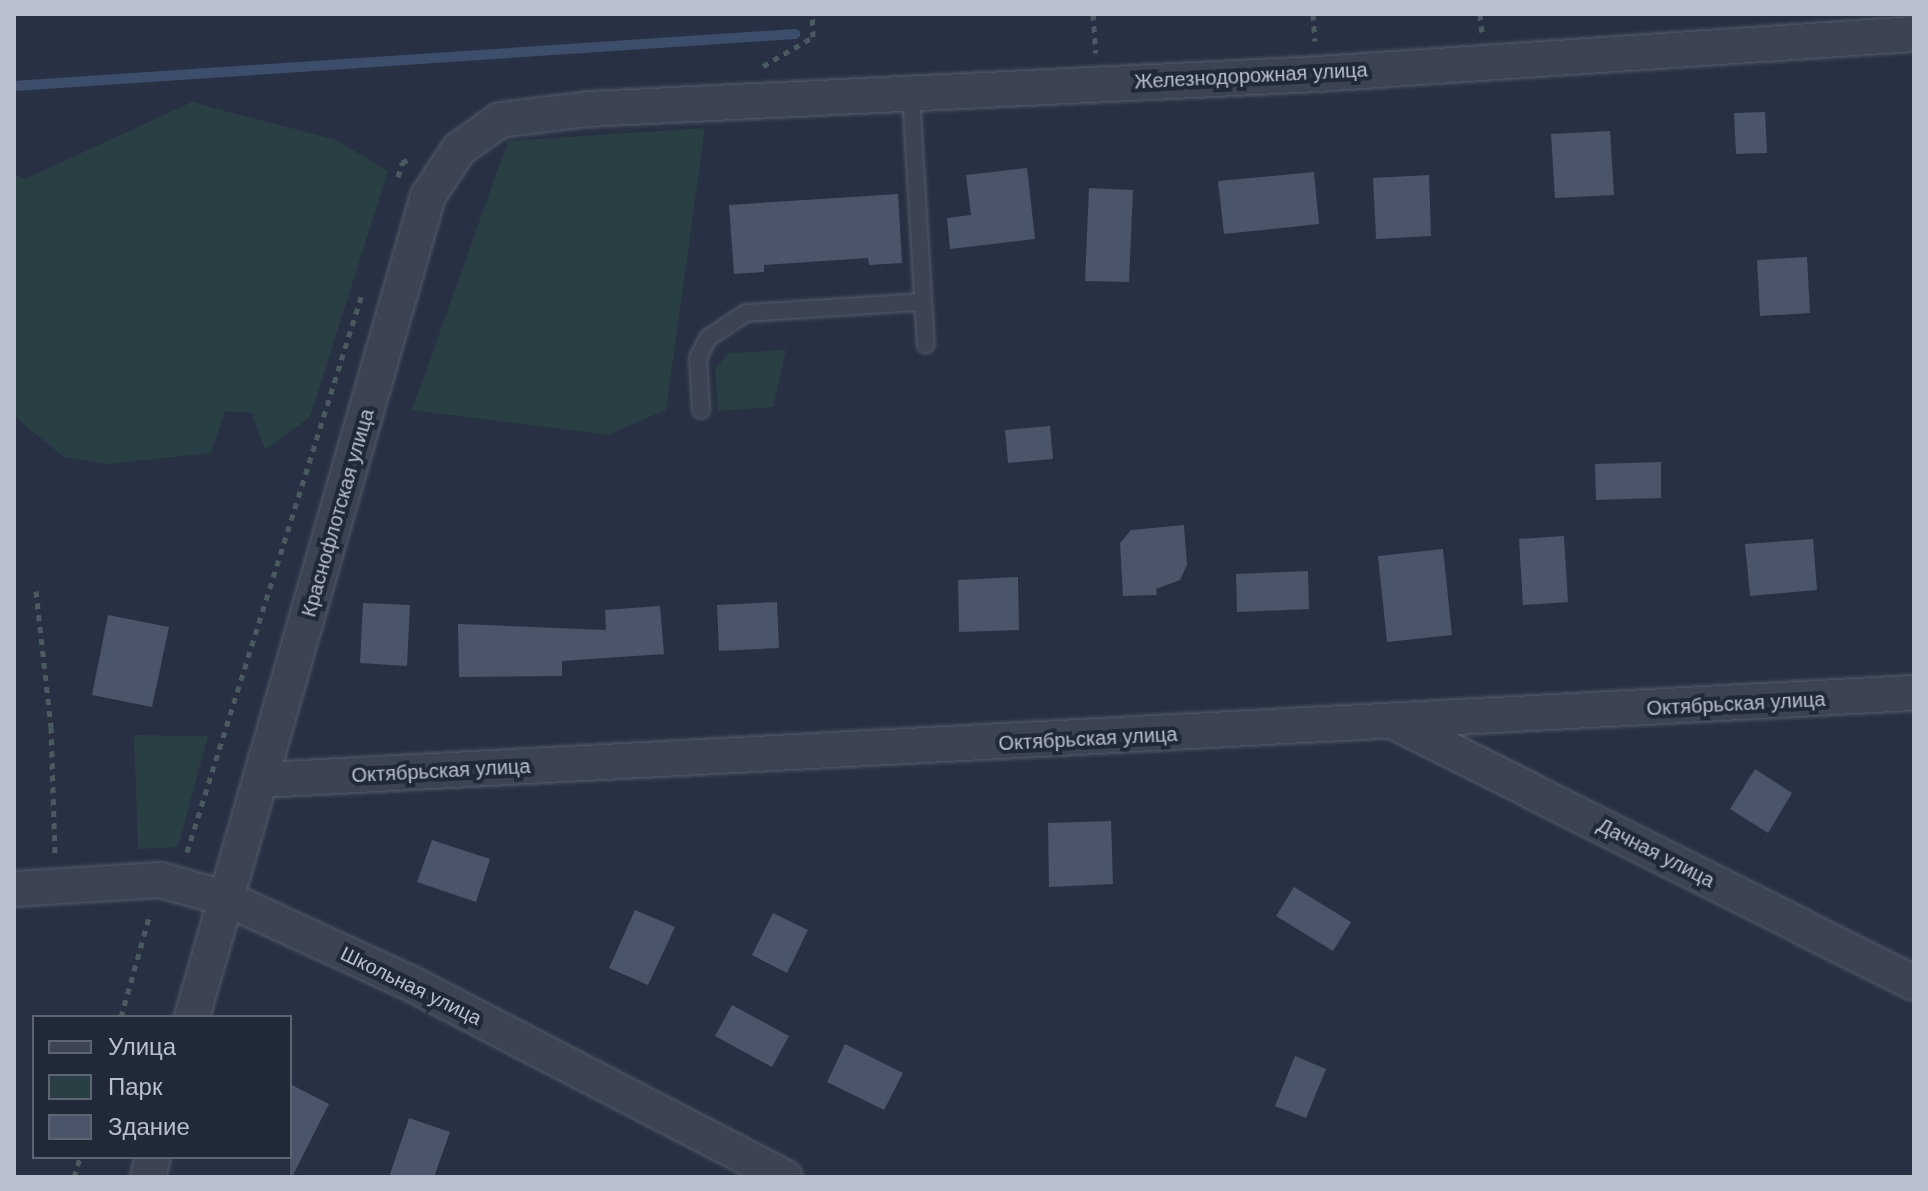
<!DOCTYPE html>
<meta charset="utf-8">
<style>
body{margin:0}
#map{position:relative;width:1928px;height:1191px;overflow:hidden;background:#273143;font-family:Arial,sans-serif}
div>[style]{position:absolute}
.green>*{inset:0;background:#293f44}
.stream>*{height:10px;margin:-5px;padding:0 5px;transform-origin:5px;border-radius:5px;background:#3d4e6c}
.building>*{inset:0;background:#4b5569}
.path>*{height:5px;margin-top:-2.5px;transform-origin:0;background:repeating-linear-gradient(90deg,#485c60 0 6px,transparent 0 12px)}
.roads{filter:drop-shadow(0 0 2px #545c6a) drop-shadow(0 0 2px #545c6a)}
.lane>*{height:16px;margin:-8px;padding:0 8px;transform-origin:8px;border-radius:8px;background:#3c4453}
.street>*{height:34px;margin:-17px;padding:0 17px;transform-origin:17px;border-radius:17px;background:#3c4453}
span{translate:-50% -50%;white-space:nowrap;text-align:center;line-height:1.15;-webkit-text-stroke:8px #202938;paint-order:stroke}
.street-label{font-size:20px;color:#b9bfcc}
.frame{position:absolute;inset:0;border:16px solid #b9bfcc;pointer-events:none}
.legend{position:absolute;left:32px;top:1015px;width:260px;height:144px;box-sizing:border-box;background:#202938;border:2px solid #5d6573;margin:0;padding:10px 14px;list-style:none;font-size:24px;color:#b9bfcc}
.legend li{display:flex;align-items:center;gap:16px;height:40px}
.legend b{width:40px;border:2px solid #5d6573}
</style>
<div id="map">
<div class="green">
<div style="clip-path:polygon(192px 102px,336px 140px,388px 171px,310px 417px,265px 450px,252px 413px,225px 411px,211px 453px,108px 464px,64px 457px,14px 416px,14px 174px,25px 179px)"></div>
<div style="clip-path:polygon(705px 128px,666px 410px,608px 435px,412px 410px,508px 141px)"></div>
<div style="clip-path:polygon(786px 350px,773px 407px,718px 411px,715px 368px,729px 353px)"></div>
<div style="clip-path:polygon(134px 735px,208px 736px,178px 847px,138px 849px)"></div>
</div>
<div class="stream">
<div style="left:14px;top:86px;width:783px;rotate:-3.81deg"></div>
</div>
<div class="building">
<div style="clip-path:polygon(1765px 112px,1767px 153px,1736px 154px,1734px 113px)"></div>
<div style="clip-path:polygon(1610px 131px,1614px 195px,1555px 198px,1551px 134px)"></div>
<div style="clip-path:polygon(1027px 168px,1035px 239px,950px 249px,947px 218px,971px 215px,966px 175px)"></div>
<div style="clip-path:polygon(1314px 172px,1319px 224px,1224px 234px,1218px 181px)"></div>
<div style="clip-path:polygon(1429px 175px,1431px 236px,1376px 239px,1373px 178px)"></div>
<div style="clip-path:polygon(1089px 188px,1133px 190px,1129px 282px,1085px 281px)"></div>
<div style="clip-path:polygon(898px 194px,902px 263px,869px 265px,868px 258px,764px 265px,764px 272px,734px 274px,729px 205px)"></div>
<div style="clip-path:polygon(1807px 257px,1810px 313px,1760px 316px,1757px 260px)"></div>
<div style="clip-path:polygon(1050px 426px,1053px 459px,1008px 463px,1005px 430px)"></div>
<div style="clip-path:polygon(1661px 462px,1661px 498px,1596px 500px,1595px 464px)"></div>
<div style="clip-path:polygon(1184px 525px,1187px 565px,1180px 580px,1156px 589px,1157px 595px,1123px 596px,1120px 543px,1131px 530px)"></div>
<div style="clip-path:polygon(1564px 536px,1568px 602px,1523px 605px,1519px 539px)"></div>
<div style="clip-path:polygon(1813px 539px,1817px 590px,1750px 596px,1745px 544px)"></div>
<div style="clip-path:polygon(1443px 549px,1452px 635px,1387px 642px,1378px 556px)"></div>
<div style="clip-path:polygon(1308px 571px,1309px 609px,1237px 612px,1236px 574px)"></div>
<div style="clip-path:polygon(1018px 577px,1019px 630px,959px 632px,958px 580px)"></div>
<div style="clip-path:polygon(777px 602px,779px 648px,719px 651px,717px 605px)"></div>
<div style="clip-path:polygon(363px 603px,410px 605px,407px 666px,360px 663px)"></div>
<div style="clip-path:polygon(660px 606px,664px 654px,562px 661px,562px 676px,459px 677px,458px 624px,606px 630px,605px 610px)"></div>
<div style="clip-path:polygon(108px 615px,169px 627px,152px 707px,92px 695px)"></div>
<div style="clip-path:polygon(1755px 769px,1792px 793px,1768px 833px,1730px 809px)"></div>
<div style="clip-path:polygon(1111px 821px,1113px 884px,1049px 887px,1048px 823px)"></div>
<div style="clip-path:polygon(432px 840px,490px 859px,476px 902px,417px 882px)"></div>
<div style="clip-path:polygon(1294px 887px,1351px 922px,1333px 951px,1276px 916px)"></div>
<div style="clip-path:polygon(635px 910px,675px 927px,648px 985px,609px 968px)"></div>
<div style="clip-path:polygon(773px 913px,808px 930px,787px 973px,752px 955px)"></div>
<div style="clip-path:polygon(732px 1005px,789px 1036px,772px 1067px,715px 1036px)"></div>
<div style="clip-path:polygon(845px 1044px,903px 1073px,884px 1110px,827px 1082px)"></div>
<div style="clip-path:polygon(1295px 1056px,1326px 1069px,1306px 1118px,1275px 1106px)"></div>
<div style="clip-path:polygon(290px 1084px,329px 1104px,292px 1177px,290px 1177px)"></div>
<div style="clip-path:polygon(409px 1118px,450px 1132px,434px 1177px,389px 1177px)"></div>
</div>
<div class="path">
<div style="left:1093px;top:14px;width:39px;rotate:86deg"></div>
<div style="left:1313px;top:14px;width:27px;rotate:86deg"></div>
<div style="left:1480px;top:14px;width:19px;rotate:84deg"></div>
<div style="left:763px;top:66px;width:58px;rotate:-30.1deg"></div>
<div style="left:813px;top:37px;width:23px;rotate:-92deg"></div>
<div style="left:398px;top:177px;width:15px;rotate:-74deg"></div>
<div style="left:402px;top:163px;width:12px;rotate:-31deg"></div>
<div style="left:36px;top:591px;width:137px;rotate:83.7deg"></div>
<div style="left:51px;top:727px;width:126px;rotate:88.2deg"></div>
<div style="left:187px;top:852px;width:582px;rotate:-72.59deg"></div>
<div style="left:121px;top:1017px;width:107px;rotate:-74.3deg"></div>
<div style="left:74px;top:1177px;width:21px;rotate:-73deg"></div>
</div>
<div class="roads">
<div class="lane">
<div style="left:911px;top:95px;width:250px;rotate:86.6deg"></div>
<div style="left:701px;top:410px;width:52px;rotate:-93.3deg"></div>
<div style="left:698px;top:358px;width:22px;rotate:-63deg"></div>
<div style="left:708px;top:338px;width:45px;rotate:-33.3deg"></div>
<div style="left:746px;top:313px;width:177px;rotate:-3.6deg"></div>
</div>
<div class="street">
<div style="left:1398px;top:724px;width:577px;rotate:26.65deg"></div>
<div style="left:263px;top:780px;width:1653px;rotate:-3.02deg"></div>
<div style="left:14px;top:889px;width:146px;rotate:-3.5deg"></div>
<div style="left:160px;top:880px;width:67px;rotate:15.5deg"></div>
<div style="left:225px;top:898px;width:204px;rotate:24.7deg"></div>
<div style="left:410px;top:983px;width:422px;rotate:27.4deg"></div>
<div style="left:192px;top:1017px;width:854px;rotate:-73.96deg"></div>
<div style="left:428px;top:196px;width:56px;rotate:-56.6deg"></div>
<div style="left:459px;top:149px;width:50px;rotate:-35.3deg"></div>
<div style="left:500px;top:120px;width:89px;rotate:-7.1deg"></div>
<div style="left:588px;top:109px;width:731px;rotate:-2.74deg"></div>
<div style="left:1318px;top:74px;width:597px;rotate:-3.84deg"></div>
<div style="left:148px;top:1177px;width:21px;rotate:-76deg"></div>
</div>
</div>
<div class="street-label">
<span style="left:1251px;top:76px;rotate:-3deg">Железнодорожная улица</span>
<span style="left:338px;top:513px;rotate:-74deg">Краснофлотская улица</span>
<span style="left:1736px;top:704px;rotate:-3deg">Октябрьская улица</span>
<span style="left:1088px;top:739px;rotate:-3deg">Октябрьская улица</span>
<span style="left:441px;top:771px;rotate:-3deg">Октябрьская улица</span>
<span style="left:1656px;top:853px;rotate:27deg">Дачная улица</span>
<span style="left:411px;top:986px;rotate:26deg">Школьная улица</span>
</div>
<div class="frame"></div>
<ul class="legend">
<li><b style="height:10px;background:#3c4453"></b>Улица</li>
<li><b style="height:22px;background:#293f44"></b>Парк</li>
<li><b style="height:22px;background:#4b5569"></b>Здание</li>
</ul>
</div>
